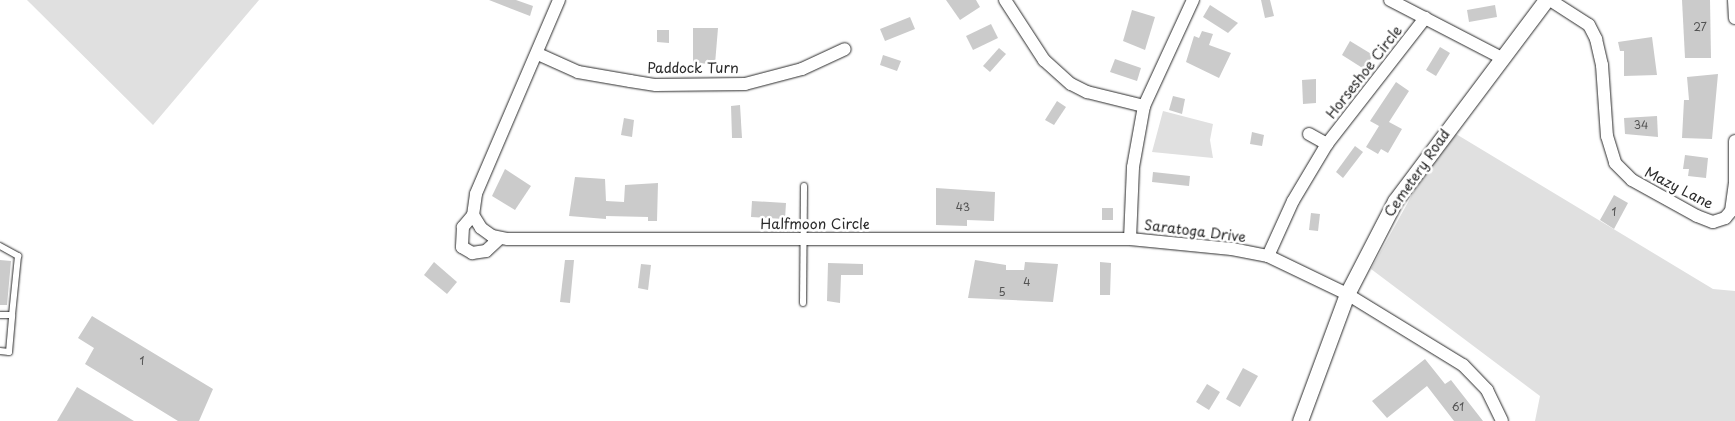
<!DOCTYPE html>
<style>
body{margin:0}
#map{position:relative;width:1735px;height:421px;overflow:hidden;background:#fff;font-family:"Playpen Sans",sans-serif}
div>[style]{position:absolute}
.green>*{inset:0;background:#e0e0e0}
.building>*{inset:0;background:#cbcbcb}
.roads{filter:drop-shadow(0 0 1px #2b2b2b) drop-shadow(0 0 1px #2b2b2b)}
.service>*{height:6px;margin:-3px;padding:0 3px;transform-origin:3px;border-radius:3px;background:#fff}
.minor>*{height:12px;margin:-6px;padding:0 6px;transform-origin:6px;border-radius:6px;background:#fff}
.tertiary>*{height:15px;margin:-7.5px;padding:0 7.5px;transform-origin:7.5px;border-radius:7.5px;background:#fff}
span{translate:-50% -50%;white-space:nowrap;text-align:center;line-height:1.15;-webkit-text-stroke:5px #fff;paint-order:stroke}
.number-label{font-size:11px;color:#535353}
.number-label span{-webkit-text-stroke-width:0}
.street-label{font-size:14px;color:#2b2b2b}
</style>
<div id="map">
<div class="green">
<div style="clip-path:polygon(27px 0,259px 0,153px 125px)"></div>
<div style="clip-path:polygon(1163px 111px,1213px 124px,1210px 140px,1213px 158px,1152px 152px)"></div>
<div style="clip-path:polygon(1456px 134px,1713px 289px,1735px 291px,1735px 421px,1535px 421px,1540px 396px,1371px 269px,1417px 186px)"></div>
</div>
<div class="building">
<div style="clip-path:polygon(489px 0,516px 0,533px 6px,530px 16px)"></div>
<div style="clip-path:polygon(946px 0,976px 0,980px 7px,960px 20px)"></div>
<div style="clip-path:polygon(1261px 0,1270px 0,1274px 16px,1265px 18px)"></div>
<div style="clip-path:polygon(1682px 0,1710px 0,1711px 58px,1685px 58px)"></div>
<div style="clip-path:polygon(1210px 5px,1238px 23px,1228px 33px,1203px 17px)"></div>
<div style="clip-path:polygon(1495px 5px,1497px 17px,1469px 22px,1467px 10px)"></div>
<div style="clip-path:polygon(1132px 10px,1155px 17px,1145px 50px,1123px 41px)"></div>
<div style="clip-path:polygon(910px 17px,915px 29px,885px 41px,880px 29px)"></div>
<div style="clip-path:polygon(991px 24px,998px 38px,973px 50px,966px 36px)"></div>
<div style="clip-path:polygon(693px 28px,718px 28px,715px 64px,693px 63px)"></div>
<div style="clip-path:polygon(657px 30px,669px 30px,669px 43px,657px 42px)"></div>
<div style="clip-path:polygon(1202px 31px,1213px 34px,1209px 45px,1231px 53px,1219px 78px,1186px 62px,1194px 36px,1199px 38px)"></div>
<div style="clip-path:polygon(1652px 37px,1657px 75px,1624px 76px,1624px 51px,1620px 51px,1618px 42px)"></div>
<div style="clip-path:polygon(1350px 41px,1373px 55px,1364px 69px,1342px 55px)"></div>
<div style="clip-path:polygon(1440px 47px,1450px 53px,1436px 76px,1426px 70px)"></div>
<div style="clip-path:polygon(999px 48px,1006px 54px,990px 72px,983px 66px)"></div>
<div style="clip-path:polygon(883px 55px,901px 61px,897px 71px,880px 65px)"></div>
<div style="clip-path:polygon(1115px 59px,1141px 68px,1137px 81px,1110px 72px)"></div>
<div style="clip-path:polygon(1718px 74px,1712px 139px,1682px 138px,1684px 100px,1689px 100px,1687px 77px)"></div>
<div style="clip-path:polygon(1316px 79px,1316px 103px,1303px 104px,1302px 80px)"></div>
<div style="clip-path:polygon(1396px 82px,1409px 91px,1389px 122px,1402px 129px,1388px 153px,1381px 149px,1378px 154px,1366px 147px,1379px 126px,1370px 121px)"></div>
<div style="clip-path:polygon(1173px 96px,1185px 99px,1182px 114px,1169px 110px)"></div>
<div style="clip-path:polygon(1057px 101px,1066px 107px,1054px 125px,1045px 120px)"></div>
<div style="clip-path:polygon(740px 105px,742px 138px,732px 138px,731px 106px)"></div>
<div style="clip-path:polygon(1657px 116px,1658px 137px,1625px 134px,1624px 118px)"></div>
<div style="clip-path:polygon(624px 118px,634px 120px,632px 137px,621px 135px)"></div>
<div style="clip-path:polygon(1252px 132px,1264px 135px,1262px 146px,1250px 144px)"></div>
<div style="clip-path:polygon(1355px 146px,1363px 152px,1343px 178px,1336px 172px)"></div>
<div style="clip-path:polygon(1685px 155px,1708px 158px,1706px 178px,1688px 176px,1689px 169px,1683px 169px)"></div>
<div style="clip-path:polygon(505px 169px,531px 186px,515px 210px,492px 196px)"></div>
<div style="clip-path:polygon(1153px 172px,1190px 176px,1189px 186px,1152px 182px)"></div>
<div style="clip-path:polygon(575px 177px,605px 179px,606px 201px,624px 202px,625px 185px,658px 183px,657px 221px,648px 221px,648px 217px,606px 216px,606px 219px,569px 216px)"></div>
<div style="clip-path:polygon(936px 188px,995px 192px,994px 221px,967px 220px,967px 226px,936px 225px)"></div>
<div style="clip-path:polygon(1614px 195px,1628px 203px,1614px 229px,1600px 220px)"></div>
<div style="clip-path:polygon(752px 201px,786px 203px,785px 219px,751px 217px)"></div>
<div style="clip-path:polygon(1102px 208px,1113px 208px,1113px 220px,1102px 220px)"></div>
<div style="clip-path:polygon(1311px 213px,1320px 214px,1318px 231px,1309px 230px)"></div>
<div style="clip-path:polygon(0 260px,11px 261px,7px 305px,0 305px)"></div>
<div style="clip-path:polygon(565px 260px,574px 260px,570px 303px,560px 302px)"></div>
<div style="clip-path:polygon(975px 260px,1006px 265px,1006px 270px,1024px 270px,1025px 262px,1058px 264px,1053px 302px,968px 298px)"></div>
<div style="clip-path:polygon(434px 262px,457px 282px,447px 294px,424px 275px)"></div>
<div style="clip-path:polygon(1100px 262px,1111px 263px,1110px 295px,1100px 295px)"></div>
<div style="clip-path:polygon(828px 263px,863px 264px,863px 275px,841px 275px,840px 303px,827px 301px)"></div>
<div style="clip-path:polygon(641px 264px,651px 265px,648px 290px,638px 288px)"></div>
<div style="clip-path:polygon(92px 316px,213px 389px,199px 421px,178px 421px,85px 364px,94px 348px,78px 338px)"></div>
<div style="clip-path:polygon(1425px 359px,1445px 384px,1451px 380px,1483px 421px,1454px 421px,1427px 386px,1387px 418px,1372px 401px)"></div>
<div style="clip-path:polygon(1243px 368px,1258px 376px,1240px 407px,1226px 399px)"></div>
<div style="clip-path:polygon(1207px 384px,1220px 392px,1209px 410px,1196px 402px)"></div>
<div style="clip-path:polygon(77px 387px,134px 421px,57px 421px)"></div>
</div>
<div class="roads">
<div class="service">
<div style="left:0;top:246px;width:21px;rotate:29deg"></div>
<div style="left:18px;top:256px;width:59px;rotate:95.8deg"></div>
<div style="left:12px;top:315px;width:12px;rotate:180deg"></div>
<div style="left:803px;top:303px;width:117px;rotate:-89.5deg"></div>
<div style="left:0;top:351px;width:9px;rotate:6deg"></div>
<div style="left:9px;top:352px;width:37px;rotate:-85deg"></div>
</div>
<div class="minor">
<div style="left:559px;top:0;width:211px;rotate:113.2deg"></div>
<div style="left:476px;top:194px;width:21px;rotate:98deg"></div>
<div style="left:473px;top:215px;width:15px;rotate:58deg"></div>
<div style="left:481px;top:228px;width:14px;rotate:36deg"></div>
<div style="left:492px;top:236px;width:16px;rotate:11deg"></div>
<div style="left:508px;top:239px;width:622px"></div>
<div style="left:1130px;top:239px;width:102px;rotate:5.6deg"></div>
<div style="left:1232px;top:249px;width:37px;rotate:11deg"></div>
<div style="left:1268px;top:256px;width:88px;rotate:25.7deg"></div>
<div style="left:1347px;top:294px;width:136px;rotate:31.5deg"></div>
<div style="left:1463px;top:365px;width:35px;rotate:46deg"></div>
<div style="left:1487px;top:390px;width:34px;rotate:64deg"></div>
<div style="left:1005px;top:0;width:72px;rotate:57deg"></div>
<div style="left:1044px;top:60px;width:36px;rotate:42deg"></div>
<div style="left:1071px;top:84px;width:18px;rotate:27deg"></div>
<div style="left:1087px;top:92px;width:59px;rotate:13.8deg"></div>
<div style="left:1390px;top:0;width:126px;rotate:27.4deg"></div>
<div style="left:1550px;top:0;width:46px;rotate:32.7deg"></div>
<div style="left:1589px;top:25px;width:16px;rotate:63deg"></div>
<div style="left:1596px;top:39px;width:27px;rotate:77deg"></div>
<div style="left:1602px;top:65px;width:71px;rotate:86deg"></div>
<div style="left:1607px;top:136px;width:28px;rotate:73deg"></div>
<div style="left:1615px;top:163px;width:24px;rotate:45deg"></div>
<div style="left:1632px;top:180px;width:74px;rotate:29deg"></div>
<div style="left:1697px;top:216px;width:17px;rotate:21deg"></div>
<div style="left:1713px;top:222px;width:13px;rotate:-18deg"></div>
<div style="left:1725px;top:218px;width:9px;rotate:-49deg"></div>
<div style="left:1731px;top:211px;width:27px;rotate:-82deg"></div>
<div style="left:1735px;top:184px;width:43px;rotate:-90deg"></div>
<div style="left:1734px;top:0;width:18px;rotate:87deg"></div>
<div style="left:538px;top:54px;width:44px;rotate:24.2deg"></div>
<div style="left:578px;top:72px;width:53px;rotate:9.8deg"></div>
<div style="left:630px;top:81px;width:26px;rotate:9deg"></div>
<div style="left:656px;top:85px;width:89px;rotate:-0.6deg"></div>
<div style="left:745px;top:84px;width:59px;rotate:-14.7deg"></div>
<div style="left:802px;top:69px;width:47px;rotate:-24.9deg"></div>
<div style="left:1309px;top:134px;width:21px;rotate:29deg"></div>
<div style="left:473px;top:215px;width:16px;rotate:130deg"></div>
<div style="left:463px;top:227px;width:20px;rotate:93deg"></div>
<div style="left:462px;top:247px;width:12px;rotate:31deg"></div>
<div style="left:472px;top:253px;width:14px;rotate:-8deg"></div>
<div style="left:486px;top:251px;width:19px;rotate:-43deg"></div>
<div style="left:1130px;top:239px;width:72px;rotate:-87.6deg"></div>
<div style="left:1133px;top:167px;width:62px;rotate:-79.8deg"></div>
<div style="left:1144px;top:106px;width:117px;rotate:-65.2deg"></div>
<div style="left:1268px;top:256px;width:60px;rotate:-65.6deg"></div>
<div style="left:1293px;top:201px;width:66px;rotate:-59.2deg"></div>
<div style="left:1327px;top:144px;width:160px;rotate:-52.1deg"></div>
</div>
<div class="tertiary">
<div style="left:1300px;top:421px;width:135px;rotate:-69.7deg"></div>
<div style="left:1347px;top:294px;width:105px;rotate:-62.7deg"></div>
<div style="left:1395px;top:201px;width:251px;rotate:-53.1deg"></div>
</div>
</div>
<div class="number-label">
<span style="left:1700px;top:27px">27</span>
<span style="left:1641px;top:125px">34</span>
<span style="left:963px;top:207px">43</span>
<span style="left:1614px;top:212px">1</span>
<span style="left:1027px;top:282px">4</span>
<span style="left:1002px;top:292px">5</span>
<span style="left:142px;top:361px">1</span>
<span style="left:1458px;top:407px">61</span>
</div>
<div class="street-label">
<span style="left:693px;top:68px">Paddock Turn</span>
<span style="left:1364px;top:72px;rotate:-52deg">Horseshoe Circle</span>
<span style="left:1417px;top:173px;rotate:-55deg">Cemetery Road</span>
<span style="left:1679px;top:188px;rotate:27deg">Mazy Lane</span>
<span style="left:815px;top:224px">Halfmoon Circle</span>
<span style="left:1195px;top:231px;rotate:7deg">Saratoga Drive</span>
</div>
</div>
